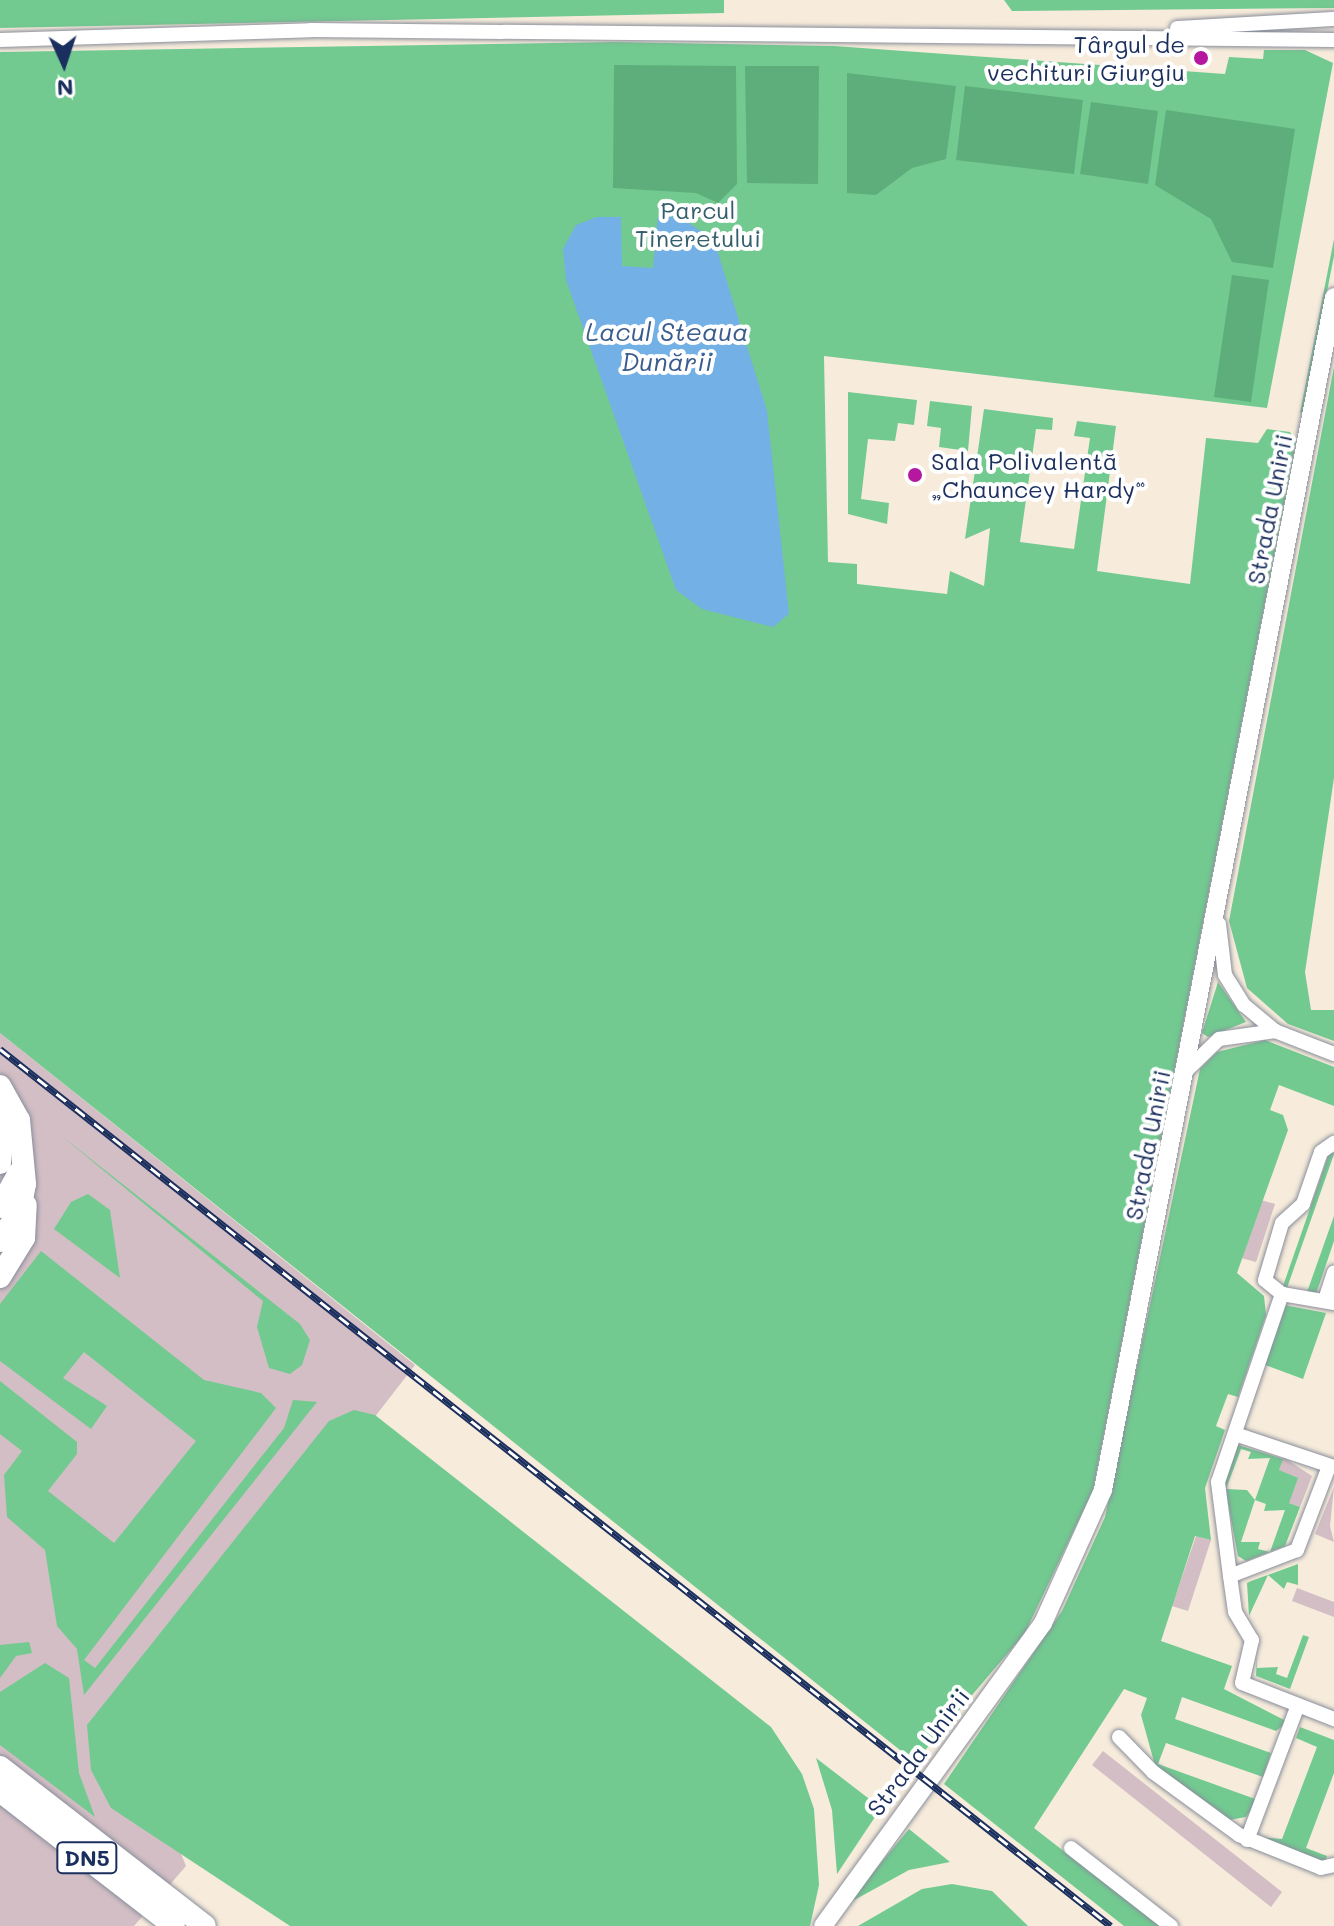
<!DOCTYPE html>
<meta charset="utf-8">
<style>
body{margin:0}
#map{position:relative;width:1334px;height:1926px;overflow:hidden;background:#f7ecdb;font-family:Mali,sans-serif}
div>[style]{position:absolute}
.industrial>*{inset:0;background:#d2bec4}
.green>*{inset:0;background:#72ca90}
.forest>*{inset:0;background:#5dae7a}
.water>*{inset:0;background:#73b0e5}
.roads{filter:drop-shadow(0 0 2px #898e9c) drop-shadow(0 0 2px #898e9c)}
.minor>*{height:14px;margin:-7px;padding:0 7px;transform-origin:7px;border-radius:7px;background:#fff}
.major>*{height:18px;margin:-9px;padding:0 9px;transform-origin:9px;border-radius:9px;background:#fff}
.highway>*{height:22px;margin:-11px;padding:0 11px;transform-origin:11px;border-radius:11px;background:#fff}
.rail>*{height:7px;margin-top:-3.5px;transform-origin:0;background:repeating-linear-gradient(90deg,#fff 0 12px,#1b2f5e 0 24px);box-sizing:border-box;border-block:2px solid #1b2f5e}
.dots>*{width:22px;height:22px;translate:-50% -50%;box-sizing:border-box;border:4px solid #fff;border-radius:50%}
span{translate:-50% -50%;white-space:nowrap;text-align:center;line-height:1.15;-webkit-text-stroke:8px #fff;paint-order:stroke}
.shield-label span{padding:2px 6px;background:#fff;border:2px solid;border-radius:6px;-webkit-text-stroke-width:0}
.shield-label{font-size:22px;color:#1b2f5e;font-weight:700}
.poi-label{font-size:24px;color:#1b2f5e}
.right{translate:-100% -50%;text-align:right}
.left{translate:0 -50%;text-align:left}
.park-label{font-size:24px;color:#355e6d}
.street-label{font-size:24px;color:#1b2f5e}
.water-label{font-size:26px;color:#3a5c8d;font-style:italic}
.north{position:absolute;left:24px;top:24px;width:80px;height:80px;-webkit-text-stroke:6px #fff;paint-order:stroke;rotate:177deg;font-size:22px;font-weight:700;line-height:32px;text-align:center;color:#1b2f5e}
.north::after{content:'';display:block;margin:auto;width:28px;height:36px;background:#1b2f5e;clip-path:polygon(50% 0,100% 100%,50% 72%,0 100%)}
</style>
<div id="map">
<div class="industrial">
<div style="clip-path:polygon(0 1033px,415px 1365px,131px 1732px,186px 1866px,134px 1926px,0 1926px)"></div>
<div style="clip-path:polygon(1261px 1200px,1275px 1204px,1256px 1262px,1241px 1258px)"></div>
<div style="clip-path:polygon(1283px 1457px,1312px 1476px,1300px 1507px,1289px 1503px,1278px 1470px)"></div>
<div style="clip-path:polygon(1334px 1487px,1330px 1526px,1334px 1542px,1315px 1534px)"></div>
<div style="clip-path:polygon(1196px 1536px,1211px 1540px,1188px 1611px,1172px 1606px)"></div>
<div style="clip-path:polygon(1297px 1588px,1334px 1602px,1334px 1617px,1292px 1601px)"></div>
<div style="clip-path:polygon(1103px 1751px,1282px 1892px,1271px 1907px,1092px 1765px)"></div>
</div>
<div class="green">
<div style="clip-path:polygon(0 0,724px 0,724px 13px,0 28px)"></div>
<div style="clip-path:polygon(1004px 0,1334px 0,1334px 8px,1012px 11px)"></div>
<div style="clip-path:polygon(615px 42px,834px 46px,1225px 74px,1229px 57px,1263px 59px,1264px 50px,1305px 50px,1333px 63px,1267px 408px,824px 356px,828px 562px,857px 564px,857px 584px,947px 594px,950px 571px,984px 586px,990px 528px,965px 539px,984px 409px,1053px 418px,1052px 430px,1036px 429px,1020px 542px,1074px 549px,1090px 438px,1074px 436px,1077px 421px,1116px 426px,1097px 571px,1190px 584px,1206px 438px,1258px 443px,1267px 429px,1290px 432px,1296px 442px,1093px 1490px,1025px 1633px,915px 1762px,0 1033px,0 52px)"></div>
<div style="clip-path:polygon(1334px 239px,1334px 256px,1303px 413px,1300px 413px)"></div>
<div style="clip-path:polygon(1334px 367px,1334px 778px,1305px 972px,1311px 1010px,1334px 1010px,1334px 1041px,1288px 1024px,1247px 988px,1229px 921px)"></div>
<div style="clip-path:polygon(848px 392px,917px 400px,914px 425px,898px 423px,895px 441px,868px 439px,861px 499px,889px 503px,887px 524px,848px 514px)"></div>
<div style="clip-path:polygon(930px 401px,972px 406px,968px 451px,939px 447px,941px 428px,927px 426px)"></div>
<div style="clip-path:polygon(1218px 982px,1246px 1022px,1208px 1037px,1202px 1033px)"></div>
<div style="clip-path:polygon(1265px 1040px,1334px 1067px,1334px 1106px,1279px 1085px,1270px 1110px,1283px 1115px,1288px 1130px,1237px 1273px,1264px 1296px,1266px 1315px,1238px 1397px,1228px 1394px,1216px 1426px,1225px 1430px,1205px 1488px,1211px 1540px,1195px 1536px,1161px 1641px,1232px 1666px,1224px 1689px,1288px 1722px,1276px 1731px,1182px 1697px,1175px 1719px,1271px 1753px,1263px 1777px,1166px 1743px,1158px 1764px,1258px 1800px,1246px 1817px,1229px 1820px,1156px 1769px,1141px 1715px,1147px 1698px,1124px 1689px,1034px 1828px,1160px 1926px,1124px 1926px,944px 1784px,1062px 1611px,1105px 1517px,1200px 1069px,1217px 1052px)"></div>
<div style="clip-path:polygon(59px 1134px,300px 1324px,310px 1340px,302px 1365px,290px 1374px,269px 1368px,257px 1327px,263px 1301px)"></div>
<div style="clip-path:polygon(1331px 1148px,1334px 1154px,1287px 1288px,1283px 1286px)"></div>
<div style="clip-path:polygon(88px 1194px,110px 1210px,120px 1278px,54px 1229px,71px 1202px)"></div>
<div style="clip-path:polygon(1334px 1216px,1334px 1241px,1315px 1297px,1306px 1295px)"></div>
<div style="clip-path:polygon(41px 1251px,204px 1380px,261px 1393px,276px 1408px,84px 1660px,95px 1668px,284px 1428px,293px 1400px,317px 1402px,84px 1695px,77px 1649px,57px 1626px,45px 1550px,7px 1517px,4px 1475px,22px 1451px,0 1434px,0 1381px,77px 1442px,77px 1454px,48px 1491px,114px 1543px,196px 1441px,84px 1352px,63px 1378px,107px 1406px,91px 1429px,0 1361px,0 1304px)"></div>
<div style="clip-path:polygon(1284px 1305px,1326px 1313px,1303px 1379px,1265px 1365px)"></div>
<div style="clip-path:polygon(354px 1410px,375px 1415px,771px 1727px,802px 1774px,814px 1809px,819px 1885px,810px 1926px,290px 1926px,111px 1808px,91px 1770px,87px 1725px,329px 1421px)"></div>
<div style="clip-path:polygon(evenodd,1238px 1445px,1283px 1459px,1279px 1470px,1298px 1478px,1289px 1503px,1300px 1507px,1285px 1546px,1246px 1561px,1238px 1556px,1224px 1482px,1238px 1445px,1241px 1449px,1251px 1452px,1248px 1459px,1270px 1458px,1255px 1500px,1247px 1490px,1226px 1489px,1241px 1449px,1238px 1445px,1255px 1500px,1266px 1504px,1264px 1511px,1285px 1510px,1270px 1552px,1258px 1549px,1260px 1542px,1241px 1542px,1255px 1500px)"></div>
<div style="clip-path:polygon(1298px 1564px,1298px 1585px,1287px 1582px,1284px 1589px,1268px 1575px,1249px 1616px,1247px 1583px,1251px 1581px)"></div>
<div style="clip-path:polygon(1303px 1635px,1309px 1637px,1290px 1689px,1256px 1676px,1257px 1654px,1257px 1668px,1278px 1667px,1276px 1674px,1287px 1678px)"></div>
<div style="clip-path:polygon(29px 1642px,32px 1653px,16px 1656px,0 1678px,0 1645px)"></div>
<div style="clip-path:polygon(45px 1663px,69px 1678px,79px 1773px,95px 1817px,0 1745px,0 1692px)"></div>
<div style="clip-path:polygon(1300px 1727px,1334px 1740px,1334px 1773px,1306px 1848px,1327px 1856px,1325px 1862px,1259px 1837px,1282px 1839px,1317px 1747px,1296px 1738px)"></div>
<div style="clip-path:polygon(816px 1758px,881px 1808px,837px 1874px,832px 1810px)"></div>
<div style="clip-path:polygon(909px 1829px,950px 1862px,909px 1870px,847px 1904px)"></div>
<div style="clip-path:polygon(952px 1884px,992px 1891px,1028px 1926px,858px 1926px,922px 1889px)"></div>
</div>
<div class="forest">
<div style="clip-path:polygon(614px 65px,736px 66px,737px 184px,718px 203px,696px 193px,613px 188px)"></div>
<div style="clip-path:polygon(745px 66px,819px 66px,818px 184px,747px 183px)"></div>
<div style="clip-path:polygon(847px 73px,956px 86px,946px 159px,912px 168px,876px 195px,847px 193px)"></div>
<div style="clip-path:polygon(965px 86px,1083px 100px,1074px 174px,956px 160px)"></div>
<div style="clip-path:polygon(1091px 102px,1158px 111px,1148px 184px,1080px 174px)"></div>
<div style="clip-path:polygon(1166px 110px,1295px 129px,1273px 268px,1232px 262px,1211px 219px,1155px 185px)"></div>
<div style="clip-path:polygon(1232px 275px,1269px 280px,1251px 402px,1214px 397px)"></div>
</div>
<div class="water">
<div style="clip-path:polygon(658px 216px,680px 217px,714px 240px,767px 411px,789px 614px,773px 627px,702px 609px,676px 590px,566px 280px,563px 249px,576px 225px,597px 217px,621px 217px,622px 266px,653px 268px)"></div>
</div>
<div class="roads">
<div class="minor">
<div style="left:1177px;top:28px;width:157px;rotate:-3.3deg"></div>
<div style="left:0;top:40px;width:311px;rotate:-1.8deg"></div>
<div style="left:311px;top:30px;width:1023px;rotate:0.56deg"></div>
<div style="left:1219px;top:924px;width:51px;rotate:83.3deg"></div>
<div style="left:1225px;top:975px;width:36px;rotate:58deg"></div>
<div style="left:1244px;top:1005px;width:40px;rotate:40deg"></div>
<div style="left:1275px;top:1031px;width:63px;rotate:21.3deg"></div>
<div style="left:1187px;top:1070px;width:45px;rotate:-44.1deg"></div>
<div style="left:1219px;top:1039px;width:57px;rotate:-8.1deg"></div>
<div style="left:1282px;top:1294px;width:22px;rotate:-141deg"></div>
<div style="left:1265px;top:1280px;width:59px;rotate:-73.4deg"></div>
<div style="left:1282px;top:1223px;width:28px;rotate:-42deg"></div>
<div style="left:1303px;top:1204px;width:55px;rotate:-70.9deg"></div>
<div style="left:1321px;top:1152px;width:16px;rotate:-35deg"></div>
<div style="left:1325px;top:1300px;width:29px;rotate:-72deg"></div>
<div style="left:1235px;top:1434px;width:104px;rotate:18.4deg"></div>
<div style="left:1328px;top:1469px;width:87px;rotate:110.9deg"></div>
<div style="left:1297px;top:1550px;width:72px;rotate:158.8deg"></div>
<div style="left:1230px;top:1576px;width:36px;rotate:82deg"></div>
<div style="left:1235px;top:1612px;width:33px;rotate:59deg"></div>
<div style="left:1252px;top:1640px;width:44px;rotate:103.1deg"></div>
<div style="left:1242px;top:1683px;width:99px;rotate:21.4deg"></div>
<div style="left:1230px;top:1576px;width:95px;rotate:-97.3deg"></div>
<div style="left:1218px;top:1482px;width:199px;rotate:-71.2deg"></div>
<div style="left:1282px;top:1294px;width:53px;rotate:9.8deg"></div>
<div style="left:1119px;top:1737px;width:49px;rotate:45.8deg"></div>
<div style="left:1153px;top:1772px;width:107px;rotate:36.2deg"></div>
<div style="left:1239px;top:1835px;width:88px;rotate:21.9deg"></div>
<div style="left:1321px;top:1868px;width:13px;rotate:-13deg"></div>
<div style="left:1247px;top:1840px;width:144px;rotate:-69.3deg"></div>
<div style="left:1071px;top:1848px;width:127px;rotate:38deg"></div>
</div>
<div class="major">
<div style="left:823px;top:1926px;width:374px;rotate:-54deg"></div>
<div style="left:1043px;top:1623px;width:146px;rotate:-65.7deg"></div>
<div style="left:1103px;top:1490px;width:1215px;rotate:-79.04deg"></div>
</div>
<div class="highway">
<div style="left:0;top:1086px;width:39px;rotate:61deg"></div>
<div style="left:19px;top:1120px;width:64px;rotate:84.6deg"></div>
<div style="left:25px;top:1184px;width:26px;rotate:101deg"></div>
<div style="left:20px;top:1210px;width:37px;rotate:123deg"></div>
<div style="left:0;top:1163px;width:54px;rotate:-86.8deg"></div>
<div style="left:0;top:1207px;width:39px;rotate:-61deg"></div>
<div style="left:0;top:1277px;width:46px;rotate:-58.4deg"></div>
<div style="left:24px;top:1238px;width:33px;rotate:-87deg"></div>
<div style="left:0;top:1767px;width:259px;rotate:37.8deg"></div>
<div style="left:0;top:1791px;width:220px;rotate:37.8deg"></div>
</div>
</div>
<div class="rail">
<div style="left:0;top:1049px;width:1415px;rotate:38.29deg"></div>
</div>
<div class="dots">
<div style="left:1201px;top:58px;background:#b5179e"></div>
<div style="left:915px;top:475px;background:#b5179e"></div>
</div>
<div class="shield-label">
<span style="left:87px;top:1858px">DN5</span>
</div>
<div class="poi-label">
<span class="right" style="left:1185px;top:58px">Târgul de<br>vechituri Giurgiu</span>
<span class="left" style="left:931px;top:475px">Sala Polivalentă<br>„Chauncey Hardy“</span>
</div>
<div class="park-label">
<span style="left:698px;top:224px">Parcul<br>Tineretului</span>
</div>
<div class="street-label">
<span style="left:1269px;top:509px;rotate:-79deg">Strada Unirii</span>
<span style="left:1147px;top:1145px;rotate:-79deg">Strada Unirii</span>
<span style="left:918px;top:1752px;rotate:-53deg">Strada Unirii</span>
</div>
<div class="water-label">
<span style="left:667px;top:347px">Lacul Steaua<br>Dunării</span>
</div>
<div class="north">N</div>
</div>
